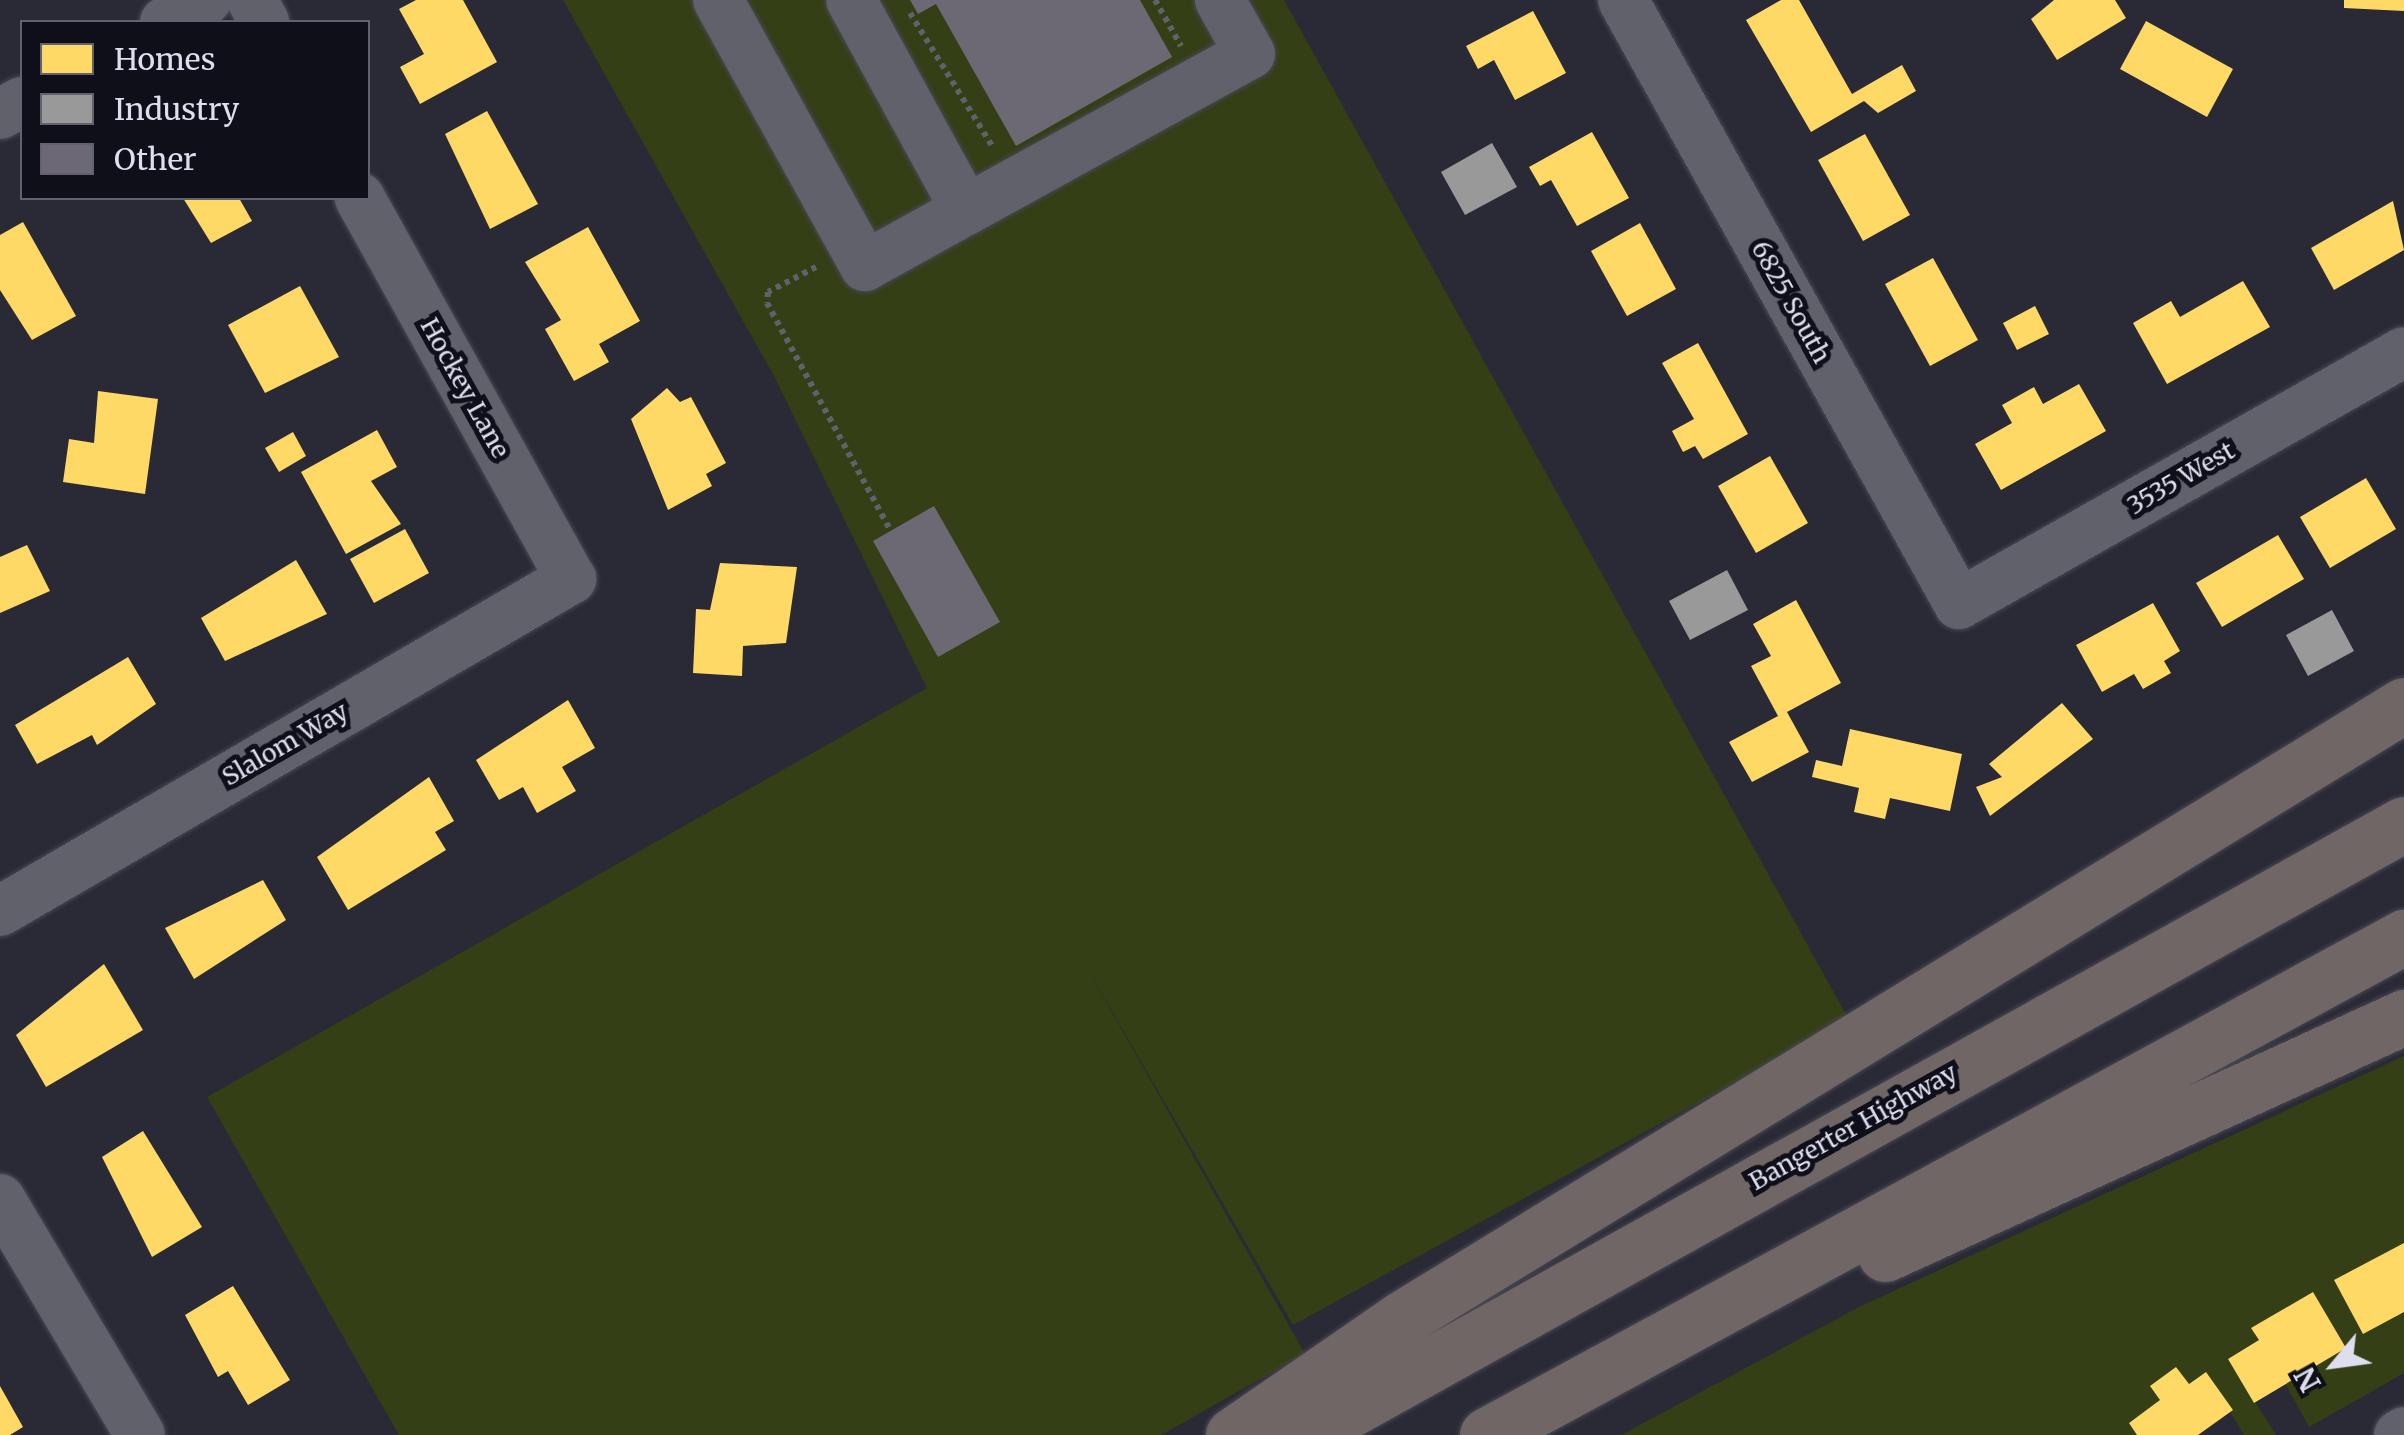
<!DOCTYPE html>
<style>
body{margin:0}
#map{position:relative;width:2404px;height:1435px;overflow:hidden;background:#2a2a36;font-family:Merriweather,serif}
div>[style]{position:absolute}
.green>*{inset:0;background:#343f16}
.homes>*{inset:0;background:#ffd966}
.industry>*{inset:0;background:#999}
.building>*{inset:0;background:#6d6974}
.path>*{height:6px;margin-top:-3px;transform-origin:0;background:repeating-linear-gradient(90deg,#61616b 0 5px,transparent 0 10px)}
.roads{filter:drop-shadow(0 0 2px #484853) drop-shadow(0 0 2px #484853)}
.minor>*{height:50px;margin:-25px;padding:0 25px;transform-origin:25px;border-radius:25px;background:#61616c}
.highway>*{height:55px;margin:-27.5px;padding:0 27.5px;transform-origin:27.5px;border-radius:27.5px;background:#716666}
span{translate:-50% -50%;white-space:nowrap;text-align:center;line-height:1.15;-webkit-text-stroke:10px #0f0f1a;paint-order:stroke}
.street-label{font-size:25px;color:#dedeef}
.legend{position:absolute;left:20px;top:20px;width:350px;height:180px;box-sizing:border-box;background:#0f0f1a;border:2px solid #62626f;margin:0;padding:12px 18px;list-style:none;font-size:30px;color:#dedeef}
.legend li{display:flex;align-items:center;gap:20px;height:50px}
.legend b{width:50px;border:2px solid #62626f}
.north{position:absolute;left:2284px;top:1315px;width:100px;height:100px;-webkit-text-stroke:8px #0f0f1a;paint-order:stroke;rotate:241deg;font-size:28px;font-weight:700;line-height:40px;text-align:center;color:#dedeef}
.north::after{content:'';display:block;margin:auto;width:35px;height:45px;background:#dedeef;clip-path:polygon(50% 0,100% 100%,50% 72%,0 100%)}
</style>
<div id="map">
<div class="green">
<div style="clip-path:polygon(563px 0,1284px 0,1849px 1020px,1293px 1325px,1082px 959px,1305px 1354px,1161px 1435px,399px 1435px,207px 1097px,927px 688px,774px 376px)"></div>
<div style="clip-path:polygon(2404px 1056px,2404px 1243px,2335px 1281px,2404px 1312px,2404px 1373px,2309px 1427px,2285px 1383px,2346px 1347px,2313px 1292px,2252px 1328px,2259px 1340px,2228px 1359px,2276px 1435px,2244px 1435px,2206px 1372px,2129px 1422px,2137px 1435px,1621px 1435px,1861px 1306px)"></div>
</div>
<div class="homes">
<div style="clip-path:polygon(416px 0,463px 0,497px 62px,420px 104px,400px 67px,424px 54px,399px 9px)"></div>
<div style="clip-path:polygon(1781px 0,1799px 0,1852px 94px,1902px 65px,1916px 91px,1878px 113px,1864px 101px,1811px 132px,1746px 20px)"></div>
<div style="clip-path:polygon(2054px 0,2115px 0,2126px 18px,2057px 60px,2031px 19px)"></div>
<div style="clip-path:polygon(2344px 0,2404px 0,2404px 11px,2344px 8px)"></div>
<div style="clip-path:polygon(1533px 11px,1566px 73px,1515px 100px,1494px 60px,1478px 69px,1466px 46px)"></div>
<div style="clip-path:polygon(2146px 21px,2233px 69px,2207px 117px,2120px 69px)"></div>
<div style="clip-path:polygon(487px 111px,538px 204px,490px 229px,445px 134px)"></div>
<div style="clip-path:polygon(1592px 132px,1629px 198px,1577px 226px,1551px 180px,1540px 186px,1529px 167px)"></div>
<div style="clip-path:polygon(1865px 134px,1910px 215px,1863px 241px,1818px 160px)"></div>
<div style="clip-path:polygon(183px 198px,239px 198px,252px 221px,211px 243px)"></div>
<div style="clip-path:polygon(2393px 201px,2404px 250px,2334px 290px,2311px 248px)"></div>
<div style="clip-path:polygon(23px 222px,76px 316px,32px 340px,0 290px,0 235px)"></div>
<div style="clip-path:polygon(1640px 223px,1676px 289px,1627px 316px,1591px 251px)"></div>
<div style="clip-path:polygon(588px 227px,640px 321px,599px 344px,609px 362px,574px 381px,545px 329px,561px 320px,525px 262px)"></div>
<div style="clip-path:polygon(1933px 258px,1978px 340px,1930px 366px,1885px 284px)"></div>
<div style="clip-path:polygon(2243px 281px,2270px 327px,2167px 384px,2133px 323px,2171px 301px,2180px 317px)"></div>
<div style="clip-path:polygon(300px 286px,339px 357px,265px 393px,228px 325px)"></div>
<div style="clip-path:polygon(2035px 306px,2049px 334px,2017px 350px,2003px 323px)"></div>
<div style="clip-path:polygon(1698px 343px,1748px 434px,1703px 459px,1695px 446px,1683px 452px,1672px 431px,1694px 419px,1662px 363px)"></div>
<div style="clip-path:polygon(2079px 384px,2106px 431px,2001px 490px,1975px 444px,2012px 423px,2002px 405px,2034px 387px,2043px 404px)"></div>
<div style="clip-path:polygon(667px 388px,680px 402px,691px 397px,726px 463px,706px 474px,712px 486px,668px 510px,631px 419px)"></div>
<div style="clip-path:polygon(98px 391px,158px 399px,145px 494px,63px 482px,69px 439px,94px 443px)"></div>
<div style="clip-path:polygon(377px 430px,397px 467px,371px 481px,401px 524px,346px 554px,301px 472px)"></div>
<div style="clip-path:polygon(293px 432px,306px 456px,279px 472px,265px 448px)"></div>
<div style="clip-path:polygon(1770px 456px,1808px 523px,1756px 553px,1718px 486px)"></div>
<div style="clip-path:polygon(2366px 478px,2396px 529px,2330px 568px,2300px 517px)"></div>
<div style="clip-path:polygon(405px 529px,429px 573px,374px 603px,350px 559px)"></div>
<div style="clip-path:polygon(2278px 535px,2304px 579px,2222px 627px,2196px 583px)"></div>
<div style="clip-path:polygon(27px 545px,50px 591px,0 613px,0 557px)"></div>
<div style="clip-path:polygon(296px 560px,327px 614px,225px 661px,201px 618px)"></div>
<div style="clip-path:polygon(720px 563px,797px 567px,786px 643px,743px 646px,742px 676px,693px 673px,696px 609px,710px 610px)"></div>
<div style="clip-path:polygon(1796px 600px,1841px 683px,1787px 712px,1809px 752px,1752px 782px,1729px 742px,1778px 716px,1751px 666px,1771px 656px,1753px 624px)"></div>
<div style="clip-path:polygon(2153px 603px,2180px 651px,2164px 661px,2171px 673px,2143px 689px,2134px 674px,2102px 692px,2076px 645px)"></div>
<div style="clip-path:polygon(128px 657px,156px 704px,97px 745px,92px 735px,37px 764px,15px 725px)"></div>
<div style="clip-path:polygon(568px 700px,595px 748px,562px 767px,576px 791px,537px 813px,523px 787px,499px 800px,476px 760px)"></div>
<div style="clip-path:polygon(2062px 703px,2093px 739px,1990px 816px,1976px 787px,2002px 777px,1989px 764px)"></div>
<div style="clip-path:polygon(1850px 729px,1962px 754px,1950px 811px,1890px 798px,1885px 819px,1854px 812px,1859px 788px,1812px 777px,1816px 760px,1842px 766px)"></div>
<div style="clip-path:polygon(429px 777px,454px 821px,435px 832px,446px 850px,348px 910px,317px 857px)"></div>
<div style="clip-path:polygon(263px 880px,286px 920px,194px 979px,165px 928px)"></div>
<div style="clip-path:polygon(104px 964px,143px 1030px,46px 1087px,16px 1035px)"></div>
<div style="clip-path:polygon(143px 1131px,202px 1227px,152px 1257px,102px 1157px)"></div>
<div style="clip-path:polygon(2404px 1243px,2404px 1312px,2363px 1334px,2334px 1280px)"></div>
<div style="clip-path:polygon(233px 1286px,290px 1380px,248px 1405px,228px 1371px,218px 1377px,185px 1315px)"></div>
<div style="clip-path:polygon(2313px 1292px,2346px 1348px,2254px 1403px,2228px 1359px,2259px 1340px,2251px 1328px)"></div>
<div style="clip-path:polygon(2176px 1367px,2189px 1384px,2206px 1372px,2233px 1410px,2198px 1435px,2137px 1435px,2129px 1423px,2160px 1400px,2150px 1386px)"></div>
<div style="clip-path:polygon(0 1386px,23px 1427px,10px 1435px,0 1435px)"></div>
</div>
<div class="industry">
<div style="clip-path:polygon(1492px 143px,1517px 187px,1465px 215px,1441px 172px)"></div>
<div style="clip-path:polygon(1727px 570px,1748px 610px,1690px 640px,1669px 601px)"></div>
<div style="clip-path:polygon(2332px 610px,2354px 651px,2308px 676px,2286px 635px)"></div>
</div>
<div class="building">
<div style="clip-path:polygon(910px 0,1140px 0,1172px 57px,1016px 146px,936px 4px,918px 14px)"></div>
<div style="clip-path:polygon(934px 506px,1000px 622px,938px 657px,873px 541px)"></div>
</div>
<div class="path">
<div style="left:1155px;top:0;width:53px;rotate:60.5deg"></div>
<div style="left:910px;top:13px;width:156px;rotate:58.3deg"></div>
<div style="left:816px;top:267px;width:54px;rotate:152.5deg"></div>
<div style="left:768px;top:292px;width:11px;rotate:95deg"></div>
<div style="left:767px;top:303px;width:258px;rotate:61.5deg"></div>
</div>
<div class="roads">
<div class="minor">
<div style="left:252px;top:0;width:25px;rotate:61deg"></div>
<div style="left:718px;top:0;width:304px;rotate:61.1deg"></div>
<div style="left:865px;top:266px;width:115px;rotate:-29deg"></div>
<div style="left:966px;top:210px;width:239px;rotate:-118.7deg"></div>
<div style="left:1623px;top:0;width:691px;rotate:60.91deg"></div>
<div style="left:1959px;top:604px;width:511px;rotate:-29.52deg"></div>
<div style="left:165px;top:22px;width:47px;rotate:-28.2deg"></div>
<div style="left:0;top:114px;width:25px;rotate:-29deg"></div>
<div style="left:966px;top:210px;width:324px;rotate:-28.8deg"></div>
<div style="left:1250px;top:54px;width:62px;rotate:-119.1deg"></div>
<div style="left:0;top:911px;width:661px;rotate:-30.18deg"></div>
<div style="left:571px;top:579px;width:436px;rotate:-119deg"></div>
<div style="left:0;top:1199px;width:274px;rotate:59.3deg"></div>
<div style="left:2399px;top:1435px;width:6px;rotate:-31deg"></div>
</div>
<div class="highway">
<div style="left:1885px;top:1254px;width:571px;rotate:-24.54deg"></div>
<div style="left:1233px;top:1435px;width:204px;rotate:-34.6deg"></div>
<div style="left:1401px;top:1319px;width:1176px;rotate:-31.47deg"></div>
<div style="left:1304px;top:1435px;width:1258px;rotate:-29.05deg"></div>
<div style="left:1487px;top:1435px;width:1044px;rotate:-28.51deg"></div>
</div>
</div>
<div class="street-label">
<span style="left:1791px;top:302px;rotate:61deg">6825 South</span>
<span style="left:465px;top:388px;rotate:61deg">Hockey Lane</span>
<span style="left:2181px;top:478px;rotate:-30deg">3535 West</span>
<span style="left:285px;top:744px;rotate:-30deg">Slalom Way</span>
<span style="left:1853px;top:1127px;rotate:-29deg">Bangerter Highway</span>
</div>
<ul class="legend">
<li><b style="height:28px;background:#ffd966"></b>Homes</li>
<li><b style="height:28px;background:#999"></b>Industry</li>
<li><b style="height:28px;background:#6d6974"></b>Other</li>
</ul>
<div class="north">N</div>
</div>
